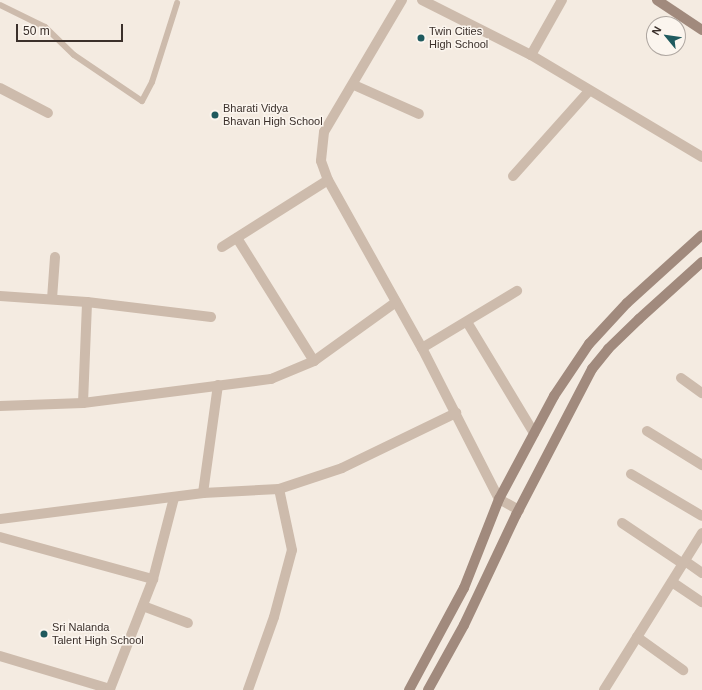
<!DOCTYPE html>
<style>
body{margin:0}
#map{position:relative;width:702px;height:690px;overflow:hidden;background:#f4ebe1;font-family:Arial,sans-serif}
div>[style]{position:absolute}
.lane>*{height:6px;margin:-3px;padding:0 3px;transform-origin:3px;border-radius:3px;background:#cdbbac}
.street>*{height:10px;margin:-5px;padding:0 5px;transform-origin:5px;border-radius:5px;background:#cdbbac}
.secondary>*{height:10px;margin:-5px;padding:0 5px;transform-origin:5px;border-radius:5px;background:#a18a7d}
.dots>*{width:11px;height:11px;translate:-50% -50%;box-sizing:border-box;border:2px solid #fbf5ee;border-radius:50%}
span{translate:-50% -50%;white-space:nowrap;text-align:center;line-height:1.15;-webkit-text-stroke:3px #fbf5ee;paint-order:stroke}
.poi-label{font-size:11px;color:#3b302b}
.left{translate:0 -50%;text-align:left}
.north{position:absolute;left:646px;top:16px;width:40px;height:40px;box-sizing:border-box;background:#fbf5ee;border:1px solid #aea6a0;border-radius:50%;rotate:299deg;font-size:11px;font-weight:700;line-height:16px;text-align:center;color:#3b302b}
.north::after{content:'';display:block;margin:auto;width:14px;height:18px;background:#1f5a5e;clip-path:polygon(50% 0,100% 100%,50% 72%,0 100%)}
.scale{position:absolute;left:16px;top:24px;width:107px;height:18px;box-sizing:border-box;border:2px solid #3b302b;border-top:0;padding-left:5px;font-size:12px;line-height:14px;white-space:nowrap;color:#3b302b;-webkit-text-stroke:3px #fbf5ee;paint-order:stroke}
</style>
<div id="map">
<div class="lane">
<div style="left:0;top:5px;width:50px;rotate:26.1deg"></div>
<div style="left:45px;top:27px;width:40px;rotate:44deg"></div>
<div style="left:74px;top:55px;width:82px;rotate:34.1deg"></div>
<div style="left:142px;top:101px;width:21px;rotate:-62deg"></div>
<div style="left:152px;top:82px;width:83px;rotate:-72.4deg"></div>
</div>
<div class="street">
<div style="left:402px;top:0;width:153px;rotate:120.6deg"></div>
<div style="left:324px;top:132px;width:29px;rotate:96deg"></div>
<div style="left:321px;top:161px;width:20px;rotate:70deg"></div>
<div style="left:328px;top:180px;width:193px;rotate:60.8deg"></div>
<div style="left:422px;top:348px;width:169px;rotate:63deg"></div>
<div style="left:499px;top:499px;width:23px;rotate:29deg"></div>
<div style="left:422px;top:0;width:122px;rotate:26.8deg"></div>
<div style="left:531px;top:55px;width:199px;rotate:30.8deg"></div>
<div style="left:531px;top:55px;width:63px;rotate:-60.6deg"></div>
<div style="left:354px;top:85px;width:71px;rotate:24deg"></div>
<div style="left:0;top:88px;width:54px;rotate:27.5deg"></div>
<div style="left:513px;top:176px;width:114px;rotate:-48.2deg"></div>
<div style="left:237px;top:238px;width:145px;rotate:58deg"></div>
<div style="left:222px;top:247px;width:125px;rotate:-32.3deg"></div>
<div style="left:0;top:296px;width:87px;rotate:3.9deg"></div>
<div style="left:87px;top:302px;width:125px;rotate:6.9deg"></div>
<div style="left:52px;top:299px;width:42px;rotate:-85.9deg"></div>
<div style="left:467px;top:322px;width:130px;rotate:58.9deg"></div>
<div style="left:422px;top:348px;width:111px;rotate:-31deg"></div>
<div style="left:681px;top:378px;width:26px;rotate:36deg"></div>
<div style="left:83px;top:403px;width:101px;rotate:-87.7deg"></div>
<div style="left:0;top:406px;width:83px;rotate:-2.1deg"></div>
<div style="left:83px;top:403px;width:190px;rotate:-7.3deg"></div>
<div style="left:271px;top:379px;width:47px;rotate:-22.7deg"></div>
<div style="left:314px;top:361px;width:101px;rotate:-35.7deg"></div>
<div style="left:647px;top:431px;width:65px;rotate:31.7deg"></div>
<div style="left:631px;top:474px;width:82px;rotate:30.6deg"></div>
<div style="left:203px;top:493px;width:109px;rotate:-82.1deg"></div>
<div style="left:0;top:519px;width:205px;rotate:-7.3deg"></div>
<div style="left:203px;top:493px;width:76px;rotate:-3deg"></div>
<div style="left:279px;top:489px;width:66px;rotate:-18.4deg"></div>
<div style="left:342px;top:468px;width:127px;rotate:-25.8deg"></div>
<div style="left:622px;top:523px;width:73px;rotate:33.9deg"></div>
<div style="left:0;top:537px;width:159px;rotate:15.4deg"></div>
<div style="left:685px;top:561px;width:21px;rotate:35deg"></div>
<div style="left:672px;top:582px;width:36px;rotate:34deg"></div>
<div style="left:143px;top:606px;width:48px;rotate:20.7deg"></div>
<div style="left:637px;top:637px;width:57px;rotate:35.7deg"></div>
<div style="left:0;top:656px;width:115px;rotate:16.7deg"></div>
<div style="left:110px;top:689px;width:118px;rotate:-68.6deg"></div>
<div style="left:153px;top:579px;width:84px;rotate:-75.5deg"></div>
<div style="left:248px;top:690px;width:77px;rotate:-70.4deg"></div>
<div style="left:274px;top:617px;width:69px;rotate:-75deg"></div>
<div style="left:292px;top:550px;width:62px;rotate:-102deg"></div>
<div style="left:604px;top:690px;width:185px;rotate:-58deg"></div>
</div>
<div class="secondary">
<div style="left:657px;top:0;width:54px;rotate:33.7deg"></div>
<div style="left:409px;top:690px;width:116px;rotate:-61.7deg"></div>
<div style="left:464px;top:588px;width:96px;rotate:-68.5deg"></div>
<div style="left:499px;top:499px;width:117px;rotate:-61.9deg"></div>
<div style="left:554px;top:396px;width:63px;rotate:-56.1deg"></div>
<div style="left:589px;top:344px;width:56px;rotate:-47.2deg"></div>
<div style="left:627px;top:303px;width:101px;rotate:-42.2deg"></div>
<div style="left:428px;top:690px;width:74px;rotate:-61deg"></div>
<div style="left:464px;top:625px;width:122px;rotate:-64.7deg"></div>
<div style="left:516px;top:515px;width:165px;rotate:-62.5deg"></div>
<div style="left:592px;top:369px;width:26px;rotate:-51deg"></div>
<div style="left:608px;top:349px;width:43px;rotate:-44.1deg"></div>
<div style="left:639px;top:319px;width:85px;rotate:-42.1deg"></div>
</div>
<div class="dots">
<div style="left:421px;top:38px;background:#1f5a5e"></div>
<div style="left:215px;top:115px;background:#1f5a5e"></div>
<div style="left:44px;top:634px;background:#1f5a5e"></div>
</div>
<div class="poi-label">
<span class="left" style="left:429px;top:38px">Twin Cities<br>High School</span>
<span class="left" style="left:223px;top:115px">Bharati Vidya<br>Bhavan High School</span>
<span class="left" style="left:52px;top:634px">Sri Nalanda<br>Talent High School</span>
</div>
<div class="north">N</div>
<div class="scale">50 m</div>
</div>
